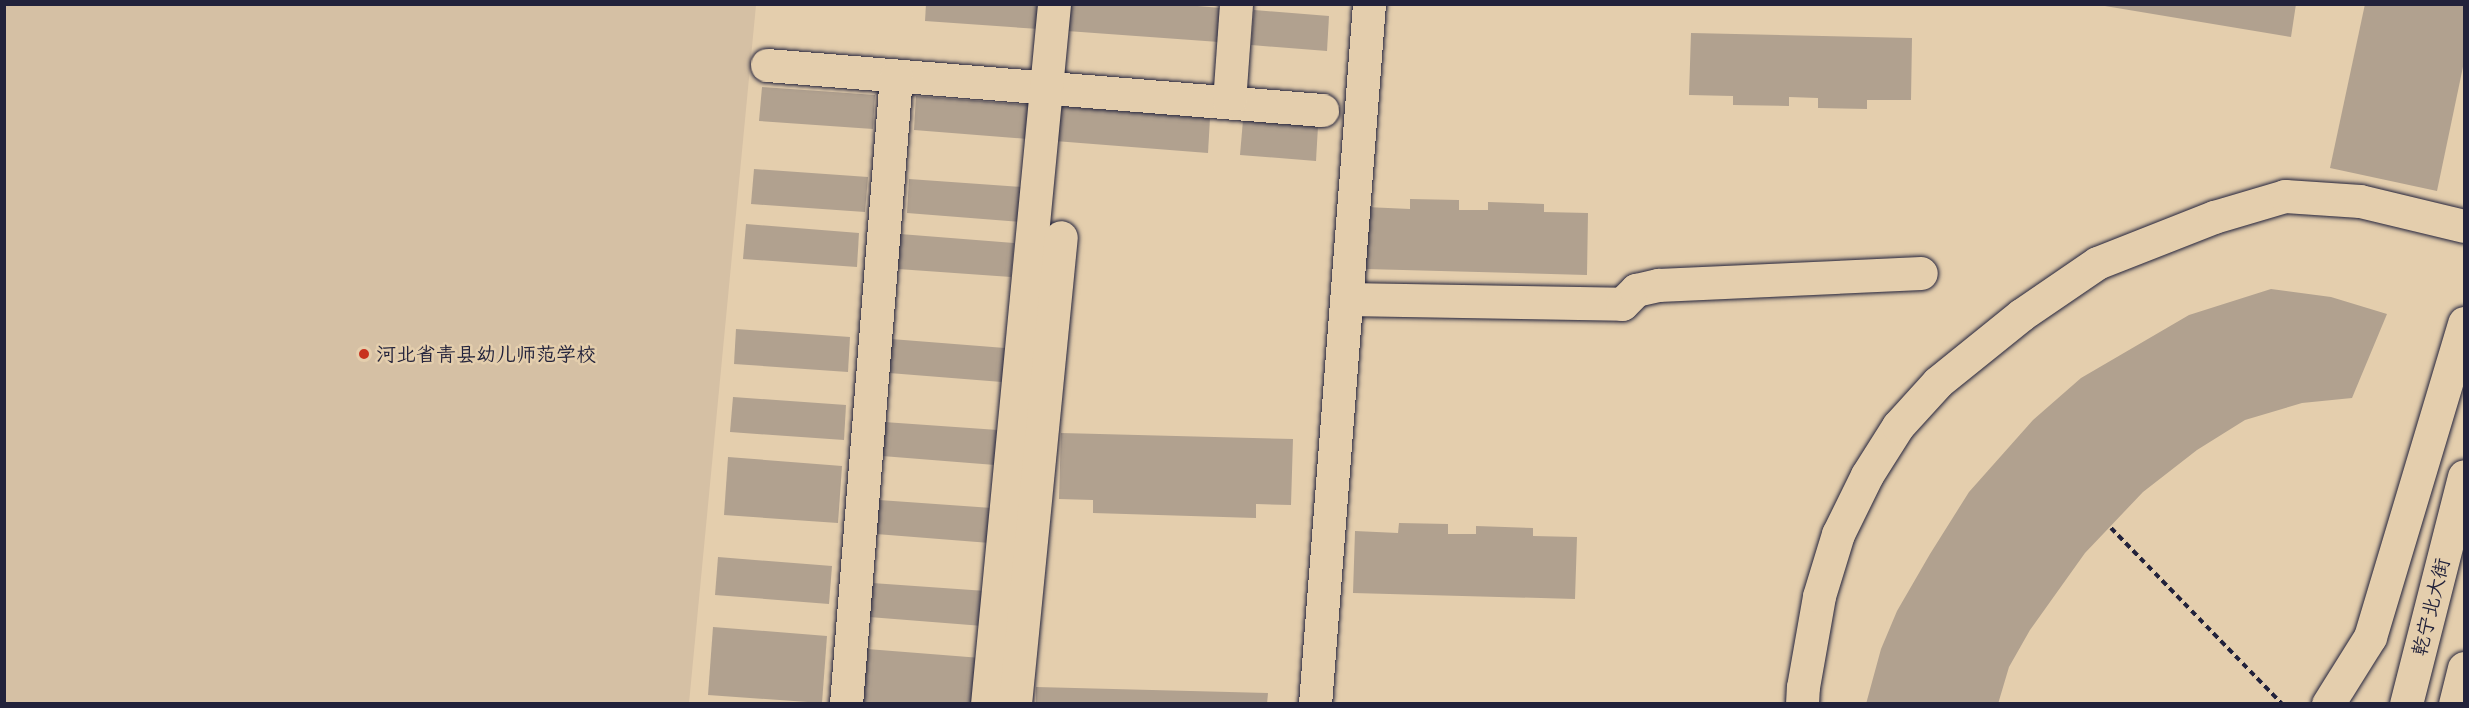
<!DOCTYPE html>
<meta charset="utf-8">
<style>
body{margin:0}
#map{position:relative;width:2469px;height:708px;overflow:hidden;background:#e4cead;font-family:"Comic Neue","LXGW WenKai TC",sans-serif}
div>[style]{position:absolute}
.built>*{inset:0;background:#d5c0a4}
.building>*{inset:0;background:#b1a18f}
.path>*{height:4px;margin-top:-2px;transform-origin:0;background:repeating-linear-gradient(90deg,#22223b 0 6px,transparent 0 10.5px)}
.roads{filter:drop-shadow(0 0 2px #22223b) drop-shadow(0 0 2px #22223b)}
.minor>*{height:33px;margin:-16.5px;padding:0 16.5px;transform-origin:16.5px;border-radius:16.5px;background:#e4cead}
.major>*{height:33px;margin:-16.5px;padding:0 16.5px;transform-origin:16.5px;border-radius:16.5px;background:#e4cead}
.dots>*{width:16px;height:16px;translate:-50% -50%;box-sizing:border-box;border:3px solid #e4cead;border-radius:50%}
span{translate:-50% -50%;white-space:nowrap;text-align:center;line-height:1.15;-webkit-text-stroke:5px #e4cead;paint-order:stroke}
.poi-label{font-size:20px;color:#22223b}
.left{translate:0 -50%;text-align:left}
.street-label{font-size:20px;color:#22223b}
.frame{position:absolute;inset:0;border:6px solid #22223b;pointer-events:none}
</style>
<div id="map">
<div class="built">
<div style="clip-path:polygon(4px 5px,756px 5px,689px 703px,5px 703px)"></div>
</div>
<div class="building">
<div style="clip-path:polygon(926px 4px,1041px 4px,1039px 29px,925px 21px)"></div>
<div style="clip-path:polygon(1069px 4px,1174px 4px,1221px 8px,1219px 42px,1067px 31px)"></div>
<div style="clip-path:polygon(2093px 4px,2296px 4px,2291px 37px)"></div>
<div style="clip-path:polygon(2365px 4px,2464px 4px,2464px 62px,2437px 191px,2330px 168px)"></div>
<div style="clip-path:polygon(1254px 10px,1329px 16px,1327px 51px,1251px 45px)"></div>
<div style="clip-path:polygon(1691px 33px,1912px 38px,1911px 100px,1867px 100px,1867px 109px,1818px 108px,1818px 98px,1789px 97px,1789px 106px,1733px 105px,1733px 96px,1689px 95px)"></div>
<div style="clip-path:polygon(762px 87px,875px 95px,873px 129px,759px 121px)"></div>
<div style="clip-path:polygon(916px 96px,1030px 105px,1028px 139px,914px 130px)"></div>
<div style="clip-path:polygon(1058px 106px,1210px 118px,1208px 153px,1055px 141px)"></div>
<div style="clip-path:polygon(1243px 120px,1318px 126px,1316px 161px,1240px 155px)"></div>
<div style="clip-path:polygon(754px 169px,868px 177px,865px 212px,751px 204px)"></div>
<div style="clip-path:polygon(909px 179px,1022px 187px,1020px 222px,907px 213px)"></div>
<div style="clip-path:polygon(1410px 199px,1459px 200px,1459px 210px,1488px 210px,1488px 202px,1544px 204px,1544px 212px,1588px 213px,1587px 275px,1365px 269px,1366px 207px,1410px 209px)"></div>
<div style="clip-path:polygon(746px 224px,859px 233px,857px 267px,743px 259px)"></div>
<div style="clip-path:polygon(900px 234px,1014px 243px,1011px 277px,898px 269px)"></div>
<div style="clip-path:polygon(2271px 289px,2331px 297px,2387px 314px,2352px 398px,2302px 403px,2245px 420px,2197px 450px,2143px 492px,2085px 553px,2030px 630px,2009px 667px,1998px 704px,1866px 704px,1881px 649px,1897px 611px,1930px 554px,1969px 492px,2033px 420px,2081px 378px,2189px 315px)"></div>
<div style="clip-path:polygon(736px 329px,850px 337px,848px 372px,734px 364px)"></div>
<div style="clip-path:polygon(891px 339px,1005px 348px,1002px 382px,889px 373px)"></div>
<div style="clip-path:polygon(733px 397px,846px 405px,844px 440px,730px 432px)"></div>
<div style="clip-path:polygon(884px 422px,998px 430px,995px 465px,882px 456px)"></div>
<div style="clip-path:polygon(1061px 433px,1293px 439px,1291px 505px,1256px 504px,1256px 518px,1093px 513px,1093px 500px,1059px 499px)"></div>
<div style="clip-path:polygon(728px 457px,842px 466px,838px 523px,724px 515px)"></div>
<div style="clip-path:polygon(879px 500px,992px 508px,990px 543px,876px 534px)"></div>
<div style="clip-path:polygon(1399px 523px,1448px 524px,1448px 534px,1476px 534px,1476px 526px,1533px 528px,1533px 536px,1577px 537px,1575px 599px,1353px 593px,1355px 531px,1398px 533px)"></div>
<div style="clip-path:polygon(718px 557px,832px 566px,829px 604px,715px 595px)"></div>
<div style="clip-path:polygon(872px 583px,986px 591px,983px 626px,869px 617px)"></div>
<div style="clip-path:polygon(713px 627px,827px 636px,822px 703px,708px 695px)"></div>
<div style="clip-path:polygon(867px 649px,981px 658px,978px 704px,863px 704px)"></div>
<div style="clip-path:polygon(1036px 687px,1268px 693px,1267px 704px,1036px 704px)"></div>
</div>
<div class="path">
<div style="left:2111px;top:528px;width:245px;rotate:45.8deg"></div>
</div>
<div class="roads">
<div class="minor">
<div style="left:767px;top:65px;width:557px;rotate:4.64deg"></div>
<div style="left:1229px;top:102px;width:98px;rotate:-85.9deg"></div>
<div style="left:1346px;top:299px;width:276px;rotate:1deg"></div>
<div style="left:1622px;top:304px;width:20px;rotate:-45deg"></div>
<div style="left:1636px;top:290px;width:23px;rotate:-13deg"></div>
<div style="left:1658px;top:285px;width:263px;rotate:-2.6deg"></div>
<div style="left:846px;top:704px;width:630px;rotate:-85.45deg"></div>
<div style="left:987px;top:704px;width:703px;rotate:-84.53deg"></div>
<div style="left:1015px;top:704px;width:469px;rotate:-84.4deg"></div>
<div style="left:1315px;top:704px;width:702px;rotate:-85.59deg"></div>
<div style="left:1802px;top:704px;width:17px;rotate:-87deg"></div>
<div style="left:1803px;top:687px;width:92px;rotate:-80deg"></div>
<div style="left:1819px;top:596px;width:65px;rotate:-73deg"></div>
<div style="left:1838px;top:534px;width:66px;rotate:-63.8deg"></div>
<div style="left:1867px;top:475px;width:58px;rotate:-57.7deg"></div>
<div style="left:1898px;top:426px;width:59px;rotate:-47.7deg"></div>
<div style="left:1938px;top:382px;width:107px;rotate:-38.9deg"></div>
<div style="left:2021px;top:315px;width:92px;rotate:-34.4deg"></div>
<div style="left:2097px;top:263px;width:126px;rotate:-21.5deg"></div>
<div style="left:2214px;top:217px;width:74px;rotate:-16.5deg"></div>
<div style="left:2285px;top:196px;width:75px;rotate:3.8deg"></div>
<div style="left:2360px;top:201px;width:107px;rotate:13.5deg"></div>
</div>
<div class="major">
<div style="left:2328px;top:704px;width:79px;rotate:-57.9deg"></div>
<div style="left:2370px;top:637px;width:328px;rotate:-73.3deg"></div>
<div style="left:2406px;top:704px;width:235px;rotate:-75.7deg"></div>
<div style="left:2455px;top:704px;width:37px;rotate:-76deg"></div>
</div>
</div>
<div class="dots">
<div style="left:364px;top:354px;background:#c8321e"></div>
</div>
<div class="poi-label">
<span class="left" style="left:376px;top:354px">河北省青县幼儿师范学校</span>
</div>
<div class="street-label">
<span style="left:2431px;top:607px;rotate:-76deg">乾宁北大街</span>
</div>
<div class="frame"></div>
</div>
